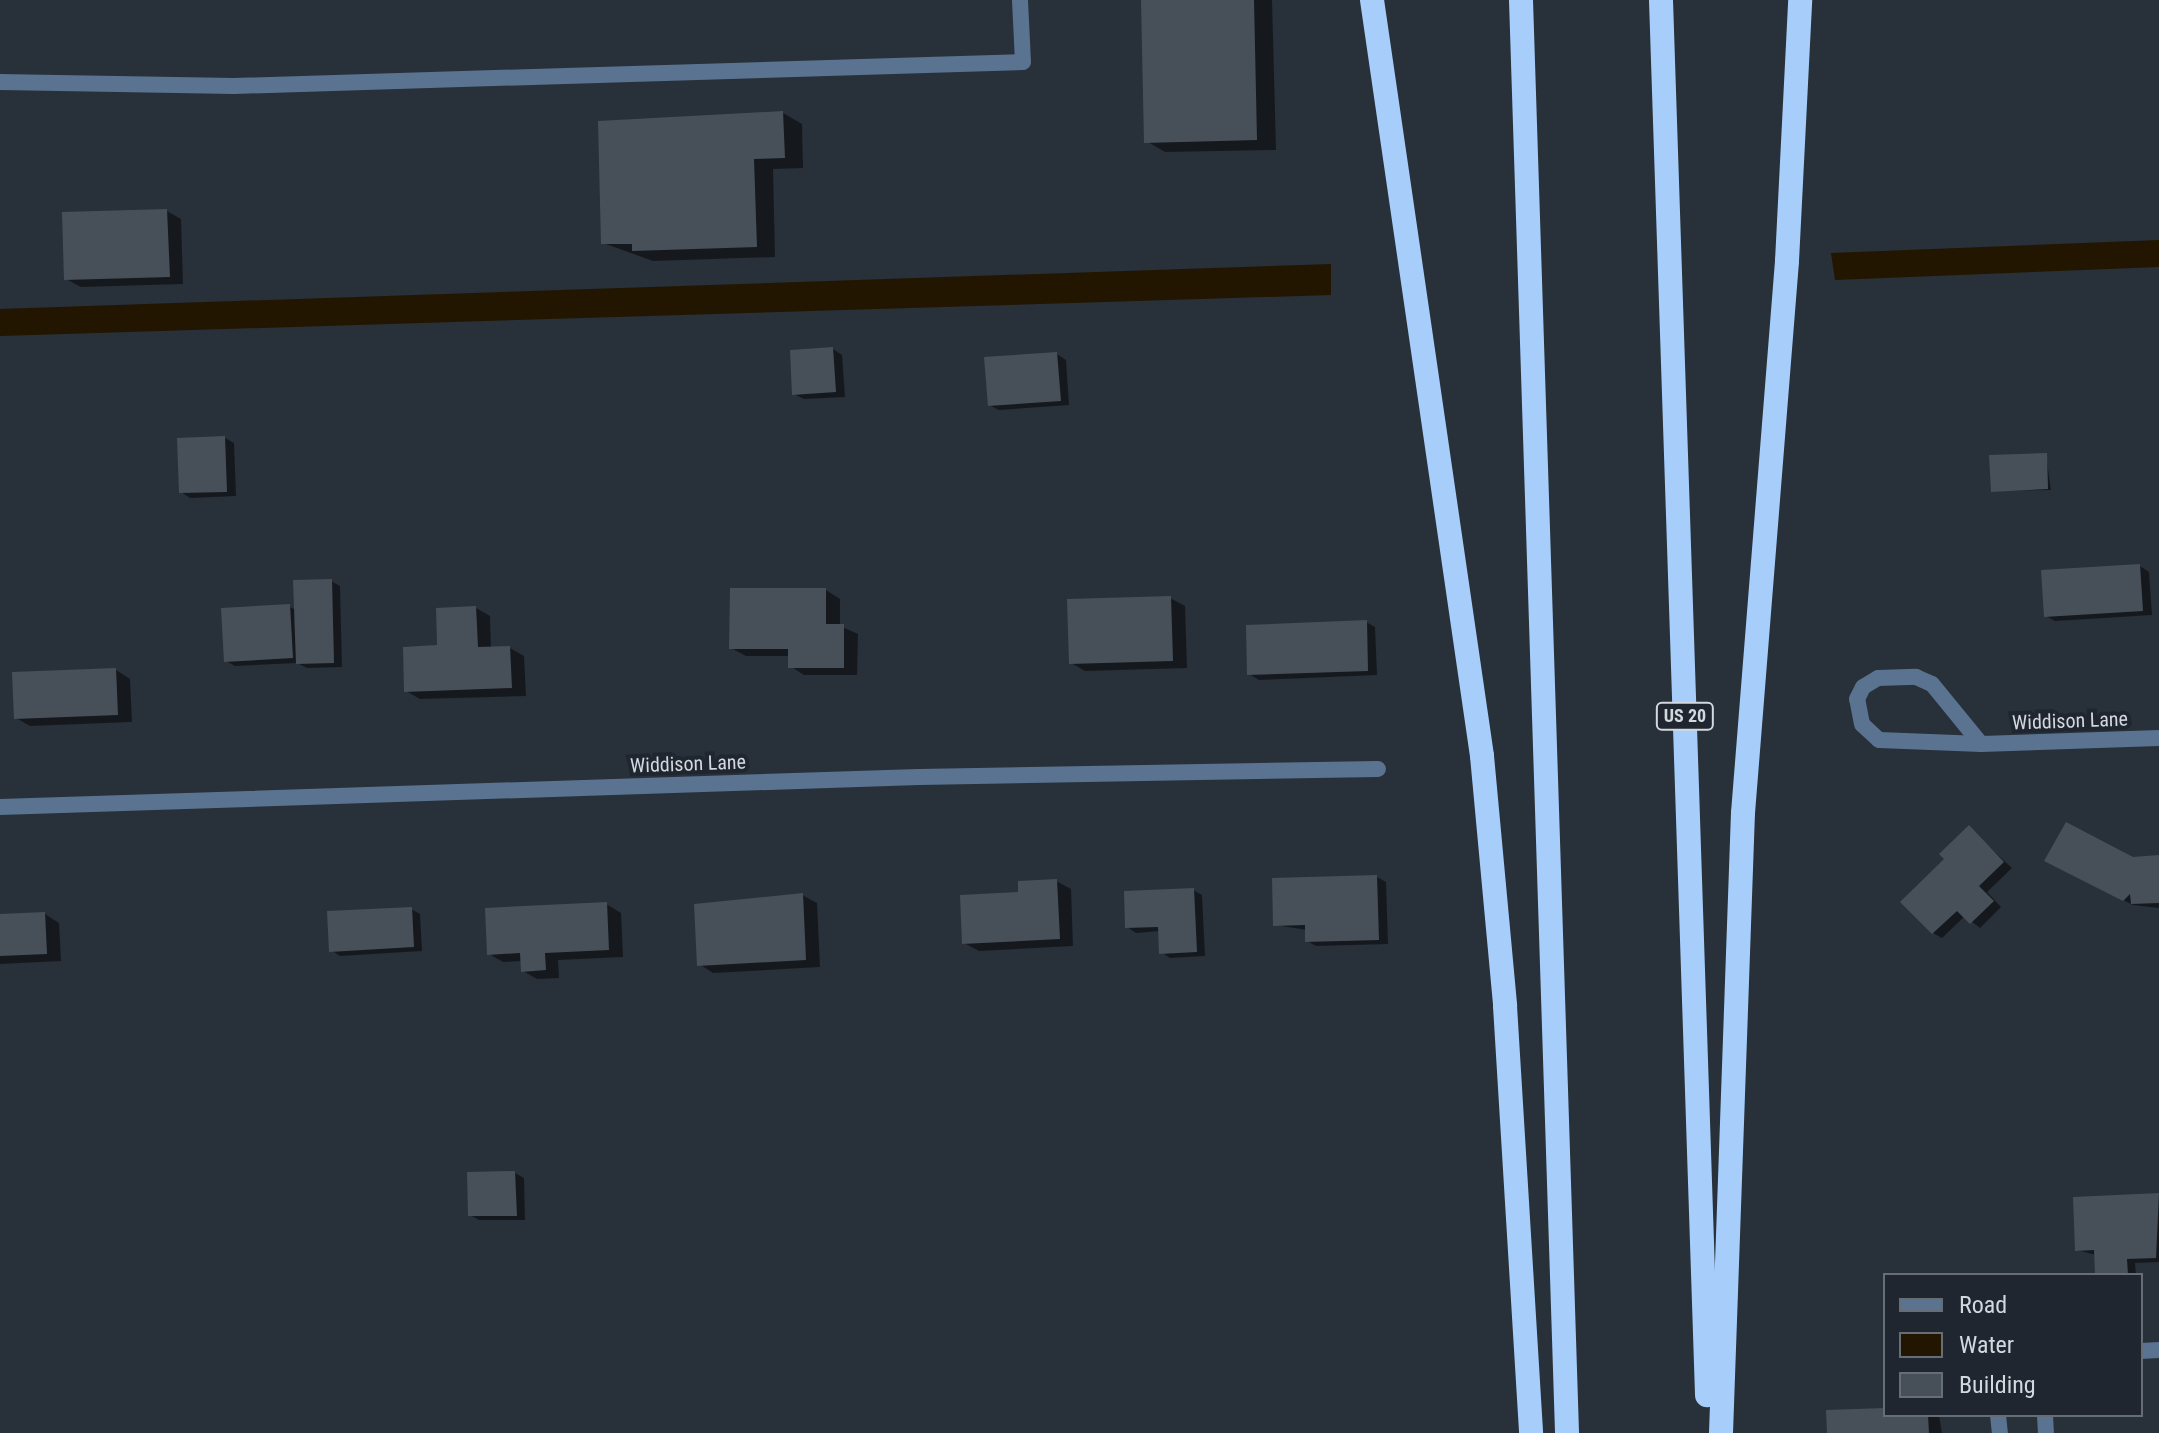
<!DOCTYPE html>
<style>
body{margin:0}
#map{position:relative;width:2159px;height:1433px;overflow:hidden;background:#283039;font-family:"Roboto Condensed",sans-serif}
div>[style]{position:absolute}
.water>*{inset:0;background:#221600}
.shadow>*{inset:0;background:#0007}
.building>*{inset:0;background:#475059}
.street>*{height:16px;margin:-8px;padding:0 8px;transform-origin:8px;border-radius:8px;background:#597390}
.highway>*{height:24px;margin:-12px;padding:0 12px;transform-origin:12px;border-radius:12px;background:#a7cefa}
span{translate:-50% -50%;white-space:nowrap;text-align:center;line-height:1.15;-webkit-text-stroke:8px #1f262f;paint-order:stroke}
.shield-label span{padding:2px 6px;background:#1f262f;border:2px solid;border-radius:6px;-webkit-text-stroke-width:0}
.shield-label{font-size:18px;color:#d3d8de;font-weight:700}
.street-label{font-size:20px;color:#d3d8de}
.legend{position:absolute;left:1883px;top:1273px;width:260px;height:144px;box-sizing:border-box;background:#1f262f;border:2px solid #676d75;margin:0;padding:10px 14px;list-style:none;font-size:24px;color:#d3d8de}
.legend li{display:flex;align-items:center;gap:16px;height:40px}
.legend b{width:40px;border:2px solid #676d75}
</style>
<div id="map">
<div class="water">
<div style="clip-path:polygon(2159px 240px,2159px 267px,1835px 280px,1831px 253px)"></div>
<div style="clip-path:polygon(1331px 264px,1331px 295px,0 336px,0 309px)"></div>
</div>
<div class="shadow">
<div style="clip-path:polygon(1143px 0,1272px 0,1276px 150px,1165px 152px,1146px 141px)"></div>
<div style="clip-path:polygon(783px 113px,802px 124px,803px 168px,773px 169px,775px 257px,653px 261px,603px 243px)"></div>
<div style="clip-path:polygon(167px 211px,181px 219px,183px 284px,81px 287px,66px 279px)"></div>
<div style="clip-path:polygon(833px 349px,842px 355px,845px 397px,804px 399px,794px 394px)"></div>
<div style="clip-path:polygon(1057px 354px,1066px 360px,1069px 405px,999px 410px,989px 405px)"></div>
<div style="clip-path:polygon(225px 438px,234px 443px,236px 496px,190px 498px,181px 492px)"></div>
<div style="clip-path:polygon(2046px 455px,2051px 490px,1993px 491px)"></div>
<div style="clip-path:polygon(2140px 566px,2149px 572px,2152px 615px,2055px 621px,2046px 616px)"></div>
<div style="clip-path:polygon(331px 581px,340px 586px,342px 667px,307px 668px,297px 663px,235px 666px,226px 661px,290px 607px,296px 610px)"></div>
<div style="clip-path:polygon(826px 590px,840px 599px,840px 626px,858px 634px,857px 675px,804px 675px,790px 666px,790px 656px,746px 656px,731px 648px)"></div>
<div style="clip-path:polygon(1170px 598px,1185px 606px,1187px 668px,1085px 671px,1071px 663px)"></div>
<div style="clip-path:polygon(476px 608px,490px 616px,491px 649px,510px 648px,524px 656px,526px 696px,420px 699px,406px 691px)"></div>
<div style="clip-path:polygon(1366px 622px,1375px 627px,1377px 675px,1259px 680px,1249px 674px)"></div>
<div style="clip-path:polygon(116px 670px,130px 679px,132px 722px,30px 726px,16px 718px)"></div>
<div style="clip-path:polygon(1969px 828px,2012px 868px,1987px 892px,2001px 907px,1980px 928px,1965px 916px,1942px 938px,1933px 933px,1947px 859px)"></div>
<div style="clip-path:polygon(2159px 857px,2159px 908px,2133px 905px,2056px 866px)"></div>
<div style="clip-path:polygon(1377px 877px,1386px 882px,1388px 944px,1316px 946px,1307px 941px,1307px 930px,1275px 925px)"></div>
<div style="clip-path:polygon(1056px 881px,1071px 889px,1073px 946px,979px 951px,964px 943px,1021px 894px)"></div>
<div style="clip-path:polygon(1193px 890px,1202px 895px,1205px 956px,1170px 958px,1161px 952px,1160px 931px,1136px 933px,1127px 927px)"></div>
<div style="clip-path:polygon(802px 895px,817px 903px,820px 967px,713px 973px,699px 964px)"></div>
<div style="clip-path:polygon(606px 904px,621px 913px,623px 957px,558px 960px,559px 978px,537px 979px,523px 971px,522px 961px,503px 962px,489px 954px)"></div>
<div style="clip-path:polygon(411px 909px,420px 914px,422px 951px,340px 956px,331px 950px)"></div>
<div style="clip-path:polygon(45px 914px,59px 923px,61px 961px,0 964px,0 916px)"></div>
<div style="clip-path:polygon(515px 1173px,524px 1178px,525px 1220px,479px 1220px,470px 1215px)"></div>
<div style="clip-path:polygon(2159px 1195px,2159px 1262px,2135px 1263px,2136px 1275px,2097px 1275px,2096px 1255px,2077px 1250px,2075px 1199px)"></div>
<div style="clip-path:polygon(1885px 1410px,1885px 1415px,1939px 1415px,1942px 1433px,1829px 1433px)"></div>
</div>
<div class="building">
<div style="clip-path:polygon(1141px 0,1254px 0,1257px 140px,1144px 143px)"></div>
<div style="clip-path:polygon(783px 111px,785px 158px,754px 159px,757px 247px,632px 251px,632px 244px,601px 244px,598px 121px)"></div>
<div style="clip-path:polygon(167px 209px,170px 277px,64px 280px,62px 212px)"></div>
<div style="clip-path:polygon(833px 347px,836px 392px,792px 395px,790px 350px)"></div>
<div style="clip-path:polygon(1057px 352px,1061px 401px,988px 406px,984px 357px)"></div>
<div style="clip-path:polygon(225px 436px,227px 492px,179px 493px,177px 438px)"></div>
<div style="clip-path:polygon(2047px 453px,2048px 489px,1991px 492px,1989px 455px)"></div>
<div style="clip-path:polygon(2140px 564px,2143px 611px,2044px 617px,2041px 570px)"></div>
<div style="clip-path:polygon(332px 579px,334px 663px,296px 664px,293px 580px)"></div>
<div style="clip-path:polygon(730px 588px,826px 588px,826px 624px,844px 624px,844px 668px,788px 668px,788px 649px,729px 649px)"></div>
<div style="clip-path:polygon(1171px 596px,1173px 661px,1069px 664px,1067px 599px)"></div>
<div style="clip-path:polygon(290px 604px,293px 658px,224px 662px,221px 608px)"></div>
<div style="clip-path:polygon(476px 606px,478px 647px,510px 646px,512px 688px,404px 692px,403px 647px,437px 645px,436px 608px)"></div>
<div style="clip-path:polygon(1367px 620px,1368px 671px,1247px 675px,1246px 625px)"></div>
<div style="clip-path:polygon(116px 668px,118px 715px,14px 719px,12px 672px)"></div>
<div style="clip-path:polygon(2066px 822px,2133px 857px,2159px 855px,2159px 903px,2131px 904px,2130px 894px,2123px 901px,2044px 861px)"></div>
<div style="clip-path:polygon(1969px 825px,2004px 862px,1979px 886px,1994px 901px,1970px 924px,1957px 911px,1932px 934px,1900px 902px,1944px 859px,1939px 854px)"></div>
<div style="clip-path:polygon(1377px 875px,1379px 940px,1305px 942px,1305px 925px,1273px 926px,1272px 878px)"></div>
<div style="clip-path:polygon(1057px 879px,1060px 939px,962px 944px,960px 895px,1018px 892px,1018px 881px)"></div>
<div style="clip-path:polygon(1194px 888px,1197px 952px,1159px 954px,1158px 927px,1125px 928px,1124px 891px)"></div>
<div style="clip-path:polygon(803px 893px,806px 960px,697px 966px,694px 904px)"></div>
<div style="clip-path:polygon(607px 902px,609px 950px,545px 953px,546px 970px,521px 972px,520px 953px,487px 955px,485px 908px)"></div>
<div style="clip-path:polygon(412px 907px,414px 947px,329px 952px,327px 911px)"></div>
<div style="clip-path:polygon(45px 912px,47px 954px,0 956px,0 914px)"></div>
<div style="clip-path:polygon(515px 1171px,517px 1216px,468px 1216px,467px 1172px)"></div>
<div style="clip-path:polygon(2159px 1193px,2156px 1258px,2127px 1259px,2128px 1275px,2095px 1275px,2094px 1250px,2075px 1251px,2073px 1197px)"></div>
<div style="clip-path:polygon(1885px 1408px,1885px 1415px,1928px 1415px,1929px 1433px,1827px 1433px,1826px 1410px)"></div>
</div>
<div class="street">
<div style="left:0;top:82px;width:234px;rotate:1deg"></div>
<div style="left:234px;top:86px;width:789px;rotate:-1.74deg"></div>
<div style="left:1023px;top:62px;width:62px;rotate:-92.8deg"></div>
<div style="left:1916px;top:677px;width:17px;rotate:24deg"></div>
<div style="left:1932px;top:684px;width:77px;rotate:50.8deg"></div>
<div style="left:1981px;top:744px;width:102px;rotate:-177.8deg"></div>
<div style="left:1879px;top:740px;width:23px;rotate:-137deg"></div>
<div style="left:1862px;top:724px;width:25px;rotate:-101deg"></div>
<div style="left:1857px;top:699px;width:13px;rotate:-63deg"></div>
<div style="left:1863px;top:687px;width:17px;rotate:-31deg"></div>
<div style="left:1878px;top:678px;width:38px;rotate:-2deg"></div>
<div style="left:1981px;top:744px;width:178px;rotate:-1.9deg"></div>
<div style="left:0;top:807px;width:919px;rotate:-1.87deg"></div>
<div style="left:919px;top:777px;width:459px;rotate:-1deg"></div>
<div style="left:2141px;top:1351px;width:18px;rotate:-3deg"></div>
<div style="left:1998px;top:1415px;width:18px;rotate:84deg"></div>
<div style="left:2045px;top:1415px;width:18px;rotate:87deg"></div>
</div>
<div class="highway">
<div style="left:1372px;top:0;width:764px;rotate:81.72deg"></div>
<div style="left:1482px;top:756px;width:251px;rotate:84.7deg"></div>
<div style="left:1505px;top:1006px;width:428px;rotate:86.5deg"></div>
<div style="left:1521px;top:0;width:1434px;rotate:88.16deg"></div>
<div style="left:1661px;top:0;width:1396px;rotate:88.11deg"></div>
<div style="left:1721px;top:1433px;width:620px;rotate:-87.97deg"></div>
<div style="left:1743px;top:813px;width:554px;rotate:-85.44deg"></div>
<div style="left:1787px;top:261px;width:261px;rotate:-87.1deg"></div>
</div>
<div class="shield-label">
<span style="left:1685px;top:716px">US 20</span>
</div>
<div class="street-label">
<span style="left:2070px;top:721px;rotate:-2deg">Widdison Lane</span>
<span style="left:688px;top:764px;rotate:-2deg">Widdison Lane</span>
</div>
<ul class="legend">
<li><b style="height:10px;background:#597390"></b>Road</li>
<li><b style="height:22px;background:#221600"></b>Water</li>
<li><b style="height:22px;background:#475059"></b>Building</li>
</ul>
</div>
